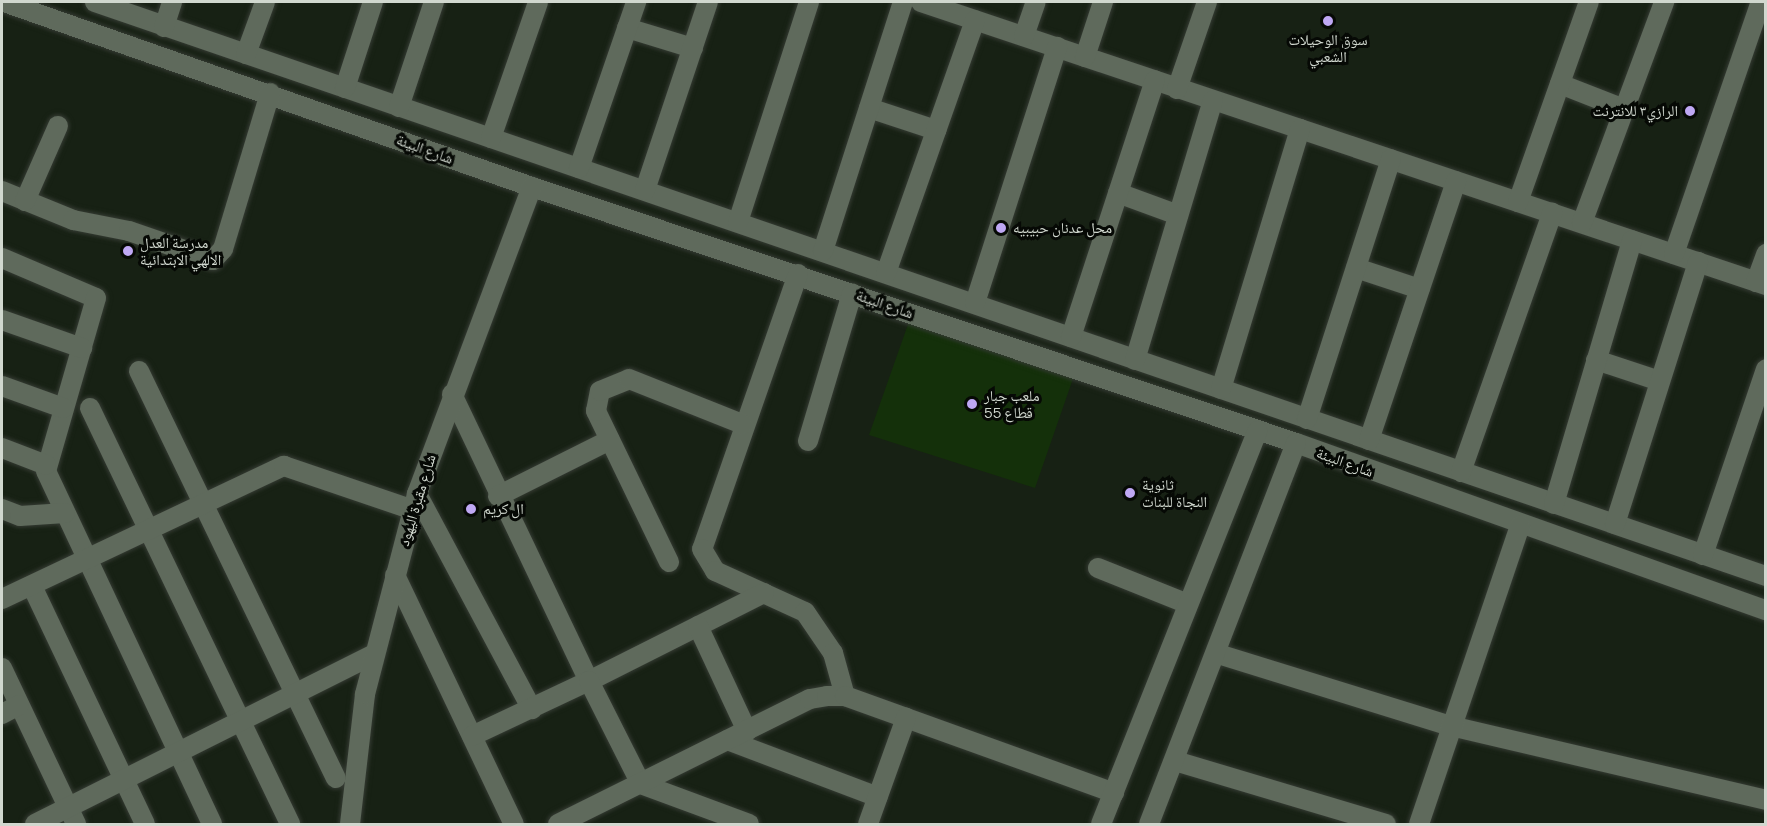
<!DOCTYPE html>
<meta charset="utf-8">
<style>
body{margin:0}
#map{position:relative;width:1767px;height:826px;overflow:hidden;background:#172114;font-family:Manrope,"Noto Naskh Arabic",sans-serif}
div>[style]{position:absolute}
.green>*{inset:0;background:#14300a}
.roads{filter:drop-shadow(0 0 2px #353b33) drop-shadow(0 0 2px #353b33)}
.minor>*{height:20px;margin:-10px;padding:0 10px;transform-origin:10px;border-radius:10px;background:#5f6a5c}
.dots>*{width:16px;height:16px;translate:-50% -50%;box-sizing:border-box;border:3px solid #060905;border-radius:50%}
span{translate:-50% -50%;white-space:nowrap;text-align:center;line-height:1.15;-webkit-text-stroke:6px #060905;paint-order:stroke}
.poi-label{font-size:15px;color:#d1d8cf}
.right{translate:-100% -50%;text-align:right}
.left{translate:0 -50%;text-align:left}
.street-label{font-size:15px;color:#d1d8cf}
.frame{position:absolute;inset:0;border:3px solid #d1d8cf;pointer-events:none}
</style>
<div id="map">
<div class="green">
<div style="clip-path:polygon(912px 313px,1076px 370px,1035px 488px,869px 435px)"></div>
</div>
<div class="roads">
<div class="minor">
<div style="left:4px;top:2px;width:559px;rotate:19.31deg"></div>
<div style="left:532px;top:187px;width:806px;rotate:18.52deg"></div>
<div style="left:1296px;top:443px;width:499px;rotate:19.6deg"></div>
<div style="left:95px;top:2px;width:1767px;rotate:18.96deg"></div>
<div style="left:921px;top:2px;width:891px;rotate:18.52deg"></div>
<div style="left:164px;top:27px;width:26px;rotate:-72deg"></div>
<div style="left:627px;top:28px;width:69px;rotate:16.9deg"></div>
<div style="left:1024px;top:36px;width:36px;rotate:-71deg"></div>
<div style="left:246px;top:54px;width:55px;rotate:-69.9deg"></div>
<div style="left:1085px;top:57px;width:58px;rotate:-71.9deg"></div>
<div style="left:1560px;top:84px;width:69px;rotate:21.3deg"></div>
<div style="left:345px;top:88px;width:90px;rotate:-72deg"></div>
<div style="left:1177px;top:89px;width:92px;rotate:-71deg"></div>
<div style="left:399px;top:107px;width:111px;rotate:-71.6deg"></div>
<div style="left:869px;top:108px;width:71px;rotate:18.2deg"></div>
<div style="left:491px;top:138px;width:144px;rotate:-70.9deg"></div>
<div style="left:579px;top:168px;width:176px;rotate:-71deg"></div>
<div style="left:645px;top:190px;width:198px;rotate:-71.5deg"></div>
<div style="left:2px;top:191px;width:77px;rotate:22.2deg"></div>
<div style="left:73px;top:220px;width:57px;rotate:11.1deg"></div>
<div style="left:129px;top:231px;width:89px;rotate:19deg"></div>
<div style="left:213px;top:260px;width:15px;rotate:-48deg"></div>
<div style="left:223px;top:249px;width:163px;rotate:-73.2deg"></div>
<div style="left:1118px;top:193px;width:64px;rotate:20.1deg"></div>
<div style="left:25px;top:201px;width:82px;rotate:-66.3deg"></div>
<div style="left:1518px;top:202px;width:212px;rotate:-70.5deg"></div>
<div style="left:738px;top:222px;width:231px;rotate:-72.1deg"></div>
<div style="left:1582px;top:223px;width:236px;rotate:-69.6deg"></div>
<div style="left:823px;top:251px;width:262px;rotate:-72.2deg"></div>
<div style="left:1674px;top:254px;width:267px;rotate:-71deg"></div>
<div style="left:2px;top:258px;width:102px;rotate:23.1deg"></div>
<div style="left:96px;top:298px;width:180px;rotate:106.1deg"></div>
<div style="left:46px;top:471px;width:390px;rotate:64.8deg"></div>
<div style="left:1356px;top:268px;width:67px;rotate:18.2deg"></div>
<div style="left:886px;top:273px;width:268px;rotate:-70.6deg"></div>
<div style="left:798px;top:274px;width:291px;rotate:109.2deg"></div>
<div style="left:702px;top:549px;width:26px;rotate:59deg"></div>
<div style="left:715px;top:571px;width:99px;rotate:24.5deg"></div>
<div style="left:805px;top:612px;width:50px;rotate:55.7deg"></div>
<div style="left:833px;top:653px;width:45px;rotate:74.4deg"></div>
<div style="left:1756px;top:282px;width:30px;rotate:-70deg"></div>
<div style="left:975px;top:303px;width:269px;rotate:-72.2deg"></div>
<div style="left:2px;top:320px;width:85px;rotate:19.3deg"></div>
<div style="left:1071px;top:337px;width:270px;rotate:-71.9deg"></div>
<div style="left:1135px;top:360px;width:271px;rotate:-73.3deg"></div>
<div style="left:1596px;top:360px;width:67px;rotate:18.2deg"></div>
<div style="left:139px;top:371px;width:452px;rotate:64.2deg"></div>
<div style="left:2px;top:386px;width:65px;rotate:19.8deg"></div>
<div style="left:1221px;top:389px;width:272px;rotate:-73.1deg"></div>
<div style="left:452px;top:394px;width:318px;rotate:64.5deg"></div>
<div style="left:589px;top:681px;width:196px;rotate:-26.7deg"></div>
<div style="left:90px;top:408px;width:462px;rotate:64.3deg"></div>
<div style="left:1307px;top:419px;width:273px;rotate:-72.1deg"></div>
<div style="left:1369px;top:440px;width:273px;rotate:-71.4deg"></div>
<div style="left:808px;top:441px;width:154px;rotate:-73.4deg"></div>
<div style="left:2px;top:448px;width:47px;rotate:21.1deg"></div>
<div style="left:1461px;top:472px;width:275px;rotate:-70.6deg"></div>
<div style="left:417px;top:494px;width:244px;rotate:61.9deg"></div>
<div style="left:498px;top:496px;width:125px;rotate:-26.6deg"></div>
<div style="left:1554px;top:504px;width:275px;rotate:-73.5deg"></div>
<div style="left:2px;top:509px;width:19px;rotate:21deg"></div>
<div style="left:20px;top:516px;width:45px;rotate:-3.8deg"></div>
<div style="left:1615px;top:524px;width:275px;rotate:-72.4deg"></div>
<div style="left:1703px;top:555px;width:196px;rotate:-71.3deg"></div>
<div style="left:669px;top:562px;width:168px;rotate:-115.8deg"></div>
<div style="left:596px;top:411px;width:20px;rotate:-79deg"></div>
<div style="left:600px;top:391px;width:31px;rotate:-22deg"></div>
<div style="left:629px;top:379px;width:122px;rotate:21.7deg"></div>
<div style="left:1098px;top:568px;width:97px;rotate:21.8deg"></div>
<div style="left:395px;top:575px;width:276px;rotate:64.5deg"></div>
<div style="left:32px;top:586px;width:263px;rotate:64.6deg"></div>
<div style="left:2px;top:599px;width:312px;rotate:-25.3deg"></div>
<div style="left:284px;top:466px;width:136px;rotate:18.8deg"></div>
<div style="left:698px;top:626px;width:116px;rotate:65deg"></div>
<div style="left:1218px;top:654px;width:244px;rotate:17.2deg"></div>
<div style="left:1451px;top:726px;width:324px;rotate:13.2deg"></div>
<div style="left:2px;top:668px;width:173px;rotate:64.6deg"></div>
<div style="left:2px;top:714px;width:19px;rotate:-28deg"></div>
<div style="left:472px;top:736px;width:129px;rotate:-25.2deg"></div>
<div style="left:589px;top:681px;width:115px;rotate:63.2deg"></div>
<div style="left:641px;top:784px;width:115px;rotate:20.3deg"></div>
<div style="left:727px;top:740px;width:161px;rotate:20.7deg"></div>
<div style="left:1175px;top:761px;width:220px;rotate:16.6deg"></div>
<div style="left:35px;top:824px;width:379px;rotate:-26.6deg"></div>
<div style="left:350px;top:824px;width:131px;rotate:-83.4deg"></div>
<div style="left:365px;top:694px;width:207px;rotate:-75.4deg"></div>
<div style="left:417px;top:494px;width:328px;rotate:-69.5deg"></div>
<div style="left:558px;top:824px;width:281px;rotate:-26.4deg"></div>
<div style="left:810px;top:699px;width:17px;rotate:-10deg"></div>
<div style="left:827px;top:696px;width:18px"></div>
<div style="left:845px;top:696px;width:286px;rotate:19.8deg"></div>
<div style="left:868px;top:824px;width:113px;rotate:-70.3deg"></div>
<div style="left:1101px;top:824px;width:423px;rotate:-68.3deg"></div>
<div style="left:1149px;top:824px;width:408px;rotate:-68.9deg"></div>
<div style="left:1419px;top:824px;width:315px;rotate:-71.3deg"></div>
</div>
</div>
<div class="dots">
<div style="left:1328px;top:21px;background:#bfa8f4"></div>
<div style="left:1690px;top:111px;background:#bfa8f4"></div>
<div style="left:1001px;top:228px;background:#bfa8f4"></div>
<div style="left:128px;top:251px;background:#bfa8f4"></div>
<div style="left:972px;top:404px;background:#bfa8f4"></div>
<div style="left:1130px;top:493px;background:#bfa8f4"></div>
<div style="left:471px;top:509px;background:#bfa8f4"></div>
</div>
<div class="poi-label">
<span style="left:1328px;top:48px">سوق الوحيلات<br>الشعبي</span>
<span class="right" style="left:1678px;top:111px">الرازي٣ للانترنت</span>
<span class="left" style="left:1013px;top:228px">محل عدنان حبيبيه</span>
<span class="left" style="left:140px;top:251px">مدرسة العدل<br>الالهي الابتدائية</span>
<span class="left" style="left:984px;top:404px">ملعب جبار<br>قطاع 55</span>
<span class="left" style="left:1142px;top:493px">ثانوية<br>النجاة للبنات</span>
<span class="left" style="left:483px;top:509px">ال كريم</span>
</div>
<div class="street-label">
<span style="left:425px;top:149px;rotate:20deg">شارع البيئة</span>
<span style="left:885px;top:304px;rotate:19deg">شارع البيئة</span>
<span style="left:1345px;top:462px;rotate:20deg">شارع البيئة</span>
<span style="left:417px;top:500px;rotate:-73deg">شارع مقبرة اليهود</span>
</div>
<div class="frame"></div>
</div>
